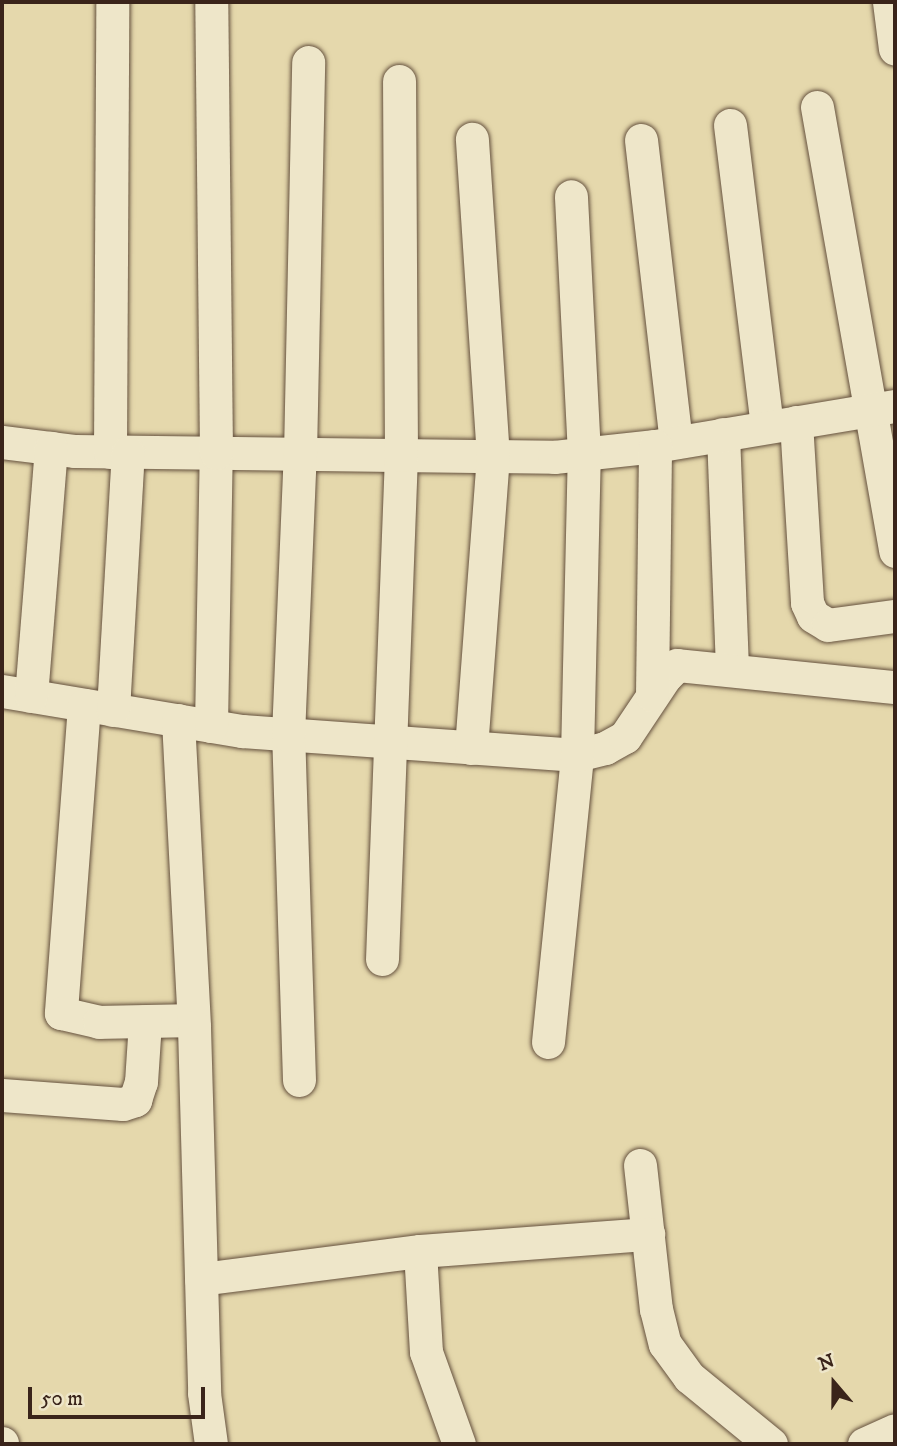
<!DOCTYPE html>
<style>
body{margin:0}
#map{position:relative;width:897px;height:1446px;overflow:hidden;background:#e5d8ac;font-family:"IM FELL DW Pica",serif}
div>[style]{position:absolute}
.roads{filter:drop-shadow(0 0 2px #65513e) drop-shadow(0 0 2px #65513e)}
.minor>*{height:33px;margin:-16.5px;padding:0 16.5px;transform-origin:16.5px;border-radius:16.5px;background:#eee6c9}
span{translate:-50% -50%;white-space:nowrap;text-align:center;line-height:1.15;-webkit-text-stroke:7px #eee6c9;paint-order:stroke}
.frame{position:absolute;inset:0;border:4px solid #3a241a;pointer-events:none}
.north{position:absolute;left:799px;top:1348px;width:70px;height:70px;-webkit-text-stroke:5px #eee6c9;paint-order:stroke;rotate:340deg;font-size:19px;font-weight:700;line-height:28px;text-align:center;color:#3a241a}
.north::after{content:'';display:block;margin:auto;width:24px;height:32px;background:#3a241a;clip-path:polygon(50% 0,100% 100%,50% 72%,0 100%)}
.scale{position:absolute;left:28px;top:1387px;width:177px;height:32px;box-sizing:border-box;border:4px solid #3a241a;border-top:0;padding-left:9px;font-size:21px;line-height:24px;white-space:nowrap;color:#3a241a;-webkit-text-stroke:5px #eee6c9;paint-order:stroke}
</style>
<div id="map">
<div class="roads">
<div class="minor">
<div style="left:889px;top:2px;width:47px;rotate:82.7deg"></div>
<div style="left:817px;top:107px;width:451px;rotate:80deg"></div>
<div style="left:730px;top:125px;width:304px;rotate:83deg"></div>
<div style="left:641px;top:140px;width:304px;rotate:83.4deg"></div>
<div style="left:796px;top:422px;width:181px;rotate:86.5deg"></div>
<div style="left:807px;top:603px;width:14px;rotate:65deg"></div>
<div style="left:813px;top:616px;width:17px;rotate:31deg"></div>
<div style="left:828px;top:625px;width:68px;rotate:-7.7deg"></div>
<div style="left:723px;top:434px;width:236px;rotate:87.8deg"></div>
<div style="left:2px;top:442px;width:74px;rotate:7deg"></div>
<div style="left:75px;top:451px;width:479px;rotate:0.7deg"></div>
<div style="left:554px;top:457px;width:102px;rotate:-6.2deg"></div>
<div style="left:655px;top:446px;width:243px;rotate:-9.5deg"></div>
<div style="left:110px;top:452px;width:450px;rotate:-89.7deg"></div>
<div style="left:2px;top:691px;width:243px;rotate:9.5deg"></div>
<div style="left:242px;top:731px;width:336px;rotate:4.1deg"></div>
<div style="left:577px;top:755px;width:29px;rotate:-14deg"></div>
<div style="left:605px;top:748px;width:23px;rotate:-29deg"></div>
<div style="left:625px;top:737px;width:72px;rotate:-56.3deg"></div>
<div style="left:665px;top:677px;width:17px;rotate:-45deg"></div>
<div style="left:677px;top:665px;width:219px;rotate:5.8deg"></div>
<div style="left:652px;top:695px;width:249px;rotate:-89.3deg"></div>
<div style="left:31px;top:696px;width:249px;rotate:-85.4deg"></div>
<div style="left:84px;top:705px;width:309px;rotate:94.3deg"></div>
<div style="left:61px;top:1013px;width:39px;rotate:13deg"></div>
<div style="left:99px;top:1022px;width:94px;rotate:-1.2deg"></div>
<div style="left:113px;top:710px;width:258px;rotate:-86.7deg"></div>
<div style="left:178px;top:720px;width:307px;rotate:87deg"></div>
<div style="left:194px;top:1027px;width:366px;rotate:88.4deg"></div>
<div style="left:204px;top:1393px;width:51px;rotate:82.2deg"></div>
<div style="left:211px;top:726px;width:273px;rotate:-89deg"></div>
<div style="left:216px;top:453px;width:451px;rotate:-90.6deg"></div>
<div style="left:471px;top:748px;width:292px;rotate:-85.7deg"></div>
<div style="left:493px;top:457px;width:319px;rotate:-93.8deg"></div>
<div style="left:382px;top:959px;width:504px;rotate:-87.84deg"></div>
<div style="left:401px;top:455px;width:374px;rotate:-90.3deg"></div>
<div style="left:548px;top:1042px;width:288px;rotate:-84.2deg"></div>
<div style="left:577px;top:755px;width:301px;rotate:-88.7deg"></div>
<div style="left:584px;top:454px;width:258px;rotate:-92.9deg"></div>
<div style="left:299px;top:1080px;width:345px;rotate:-91.8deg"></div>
<div style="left:288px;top:735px;width:281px;rotate:-87.6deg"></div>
<div style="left:300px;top:454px;width:392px;rotate:-88.8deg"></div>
<div style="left:2px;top:1095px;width:121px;rotate:4.3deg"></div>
<div style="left:123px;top:1104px;width:13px;rotate:-18deg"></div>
<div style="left:135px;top:1100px;width:19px;rotate:-72deg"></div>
<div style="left:141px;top:1082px;width:61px;rotate:-86.2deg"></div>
<div style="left:640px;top:1165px;width:145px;rotate:83.7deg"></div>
<div style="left:656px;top:1309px;width:36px;rotate:76deg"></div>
<div style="left:665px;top:1344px;width:41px;rotate:54deg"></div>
<div style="left:689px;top:1377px;width:106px;rotate:39.3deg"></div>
<div style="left:420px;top:1251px;width:101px;rotate:86.6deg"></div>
<div style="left:426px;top:1352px;width:98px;rotate:70.3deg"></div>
<div style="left:201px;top:1279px;width:221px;rotate:-7.3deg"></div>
<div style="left:420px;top:1251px;width:229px;rotate:-4.3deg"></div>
<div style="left:2px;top:1443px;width:1px;rotate:90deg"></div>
<div style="left:864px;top:1444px;width:34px;rotate:-24deg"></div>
</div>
</div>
<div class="frame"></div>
<div class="north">N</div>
<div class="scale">50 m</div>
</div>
